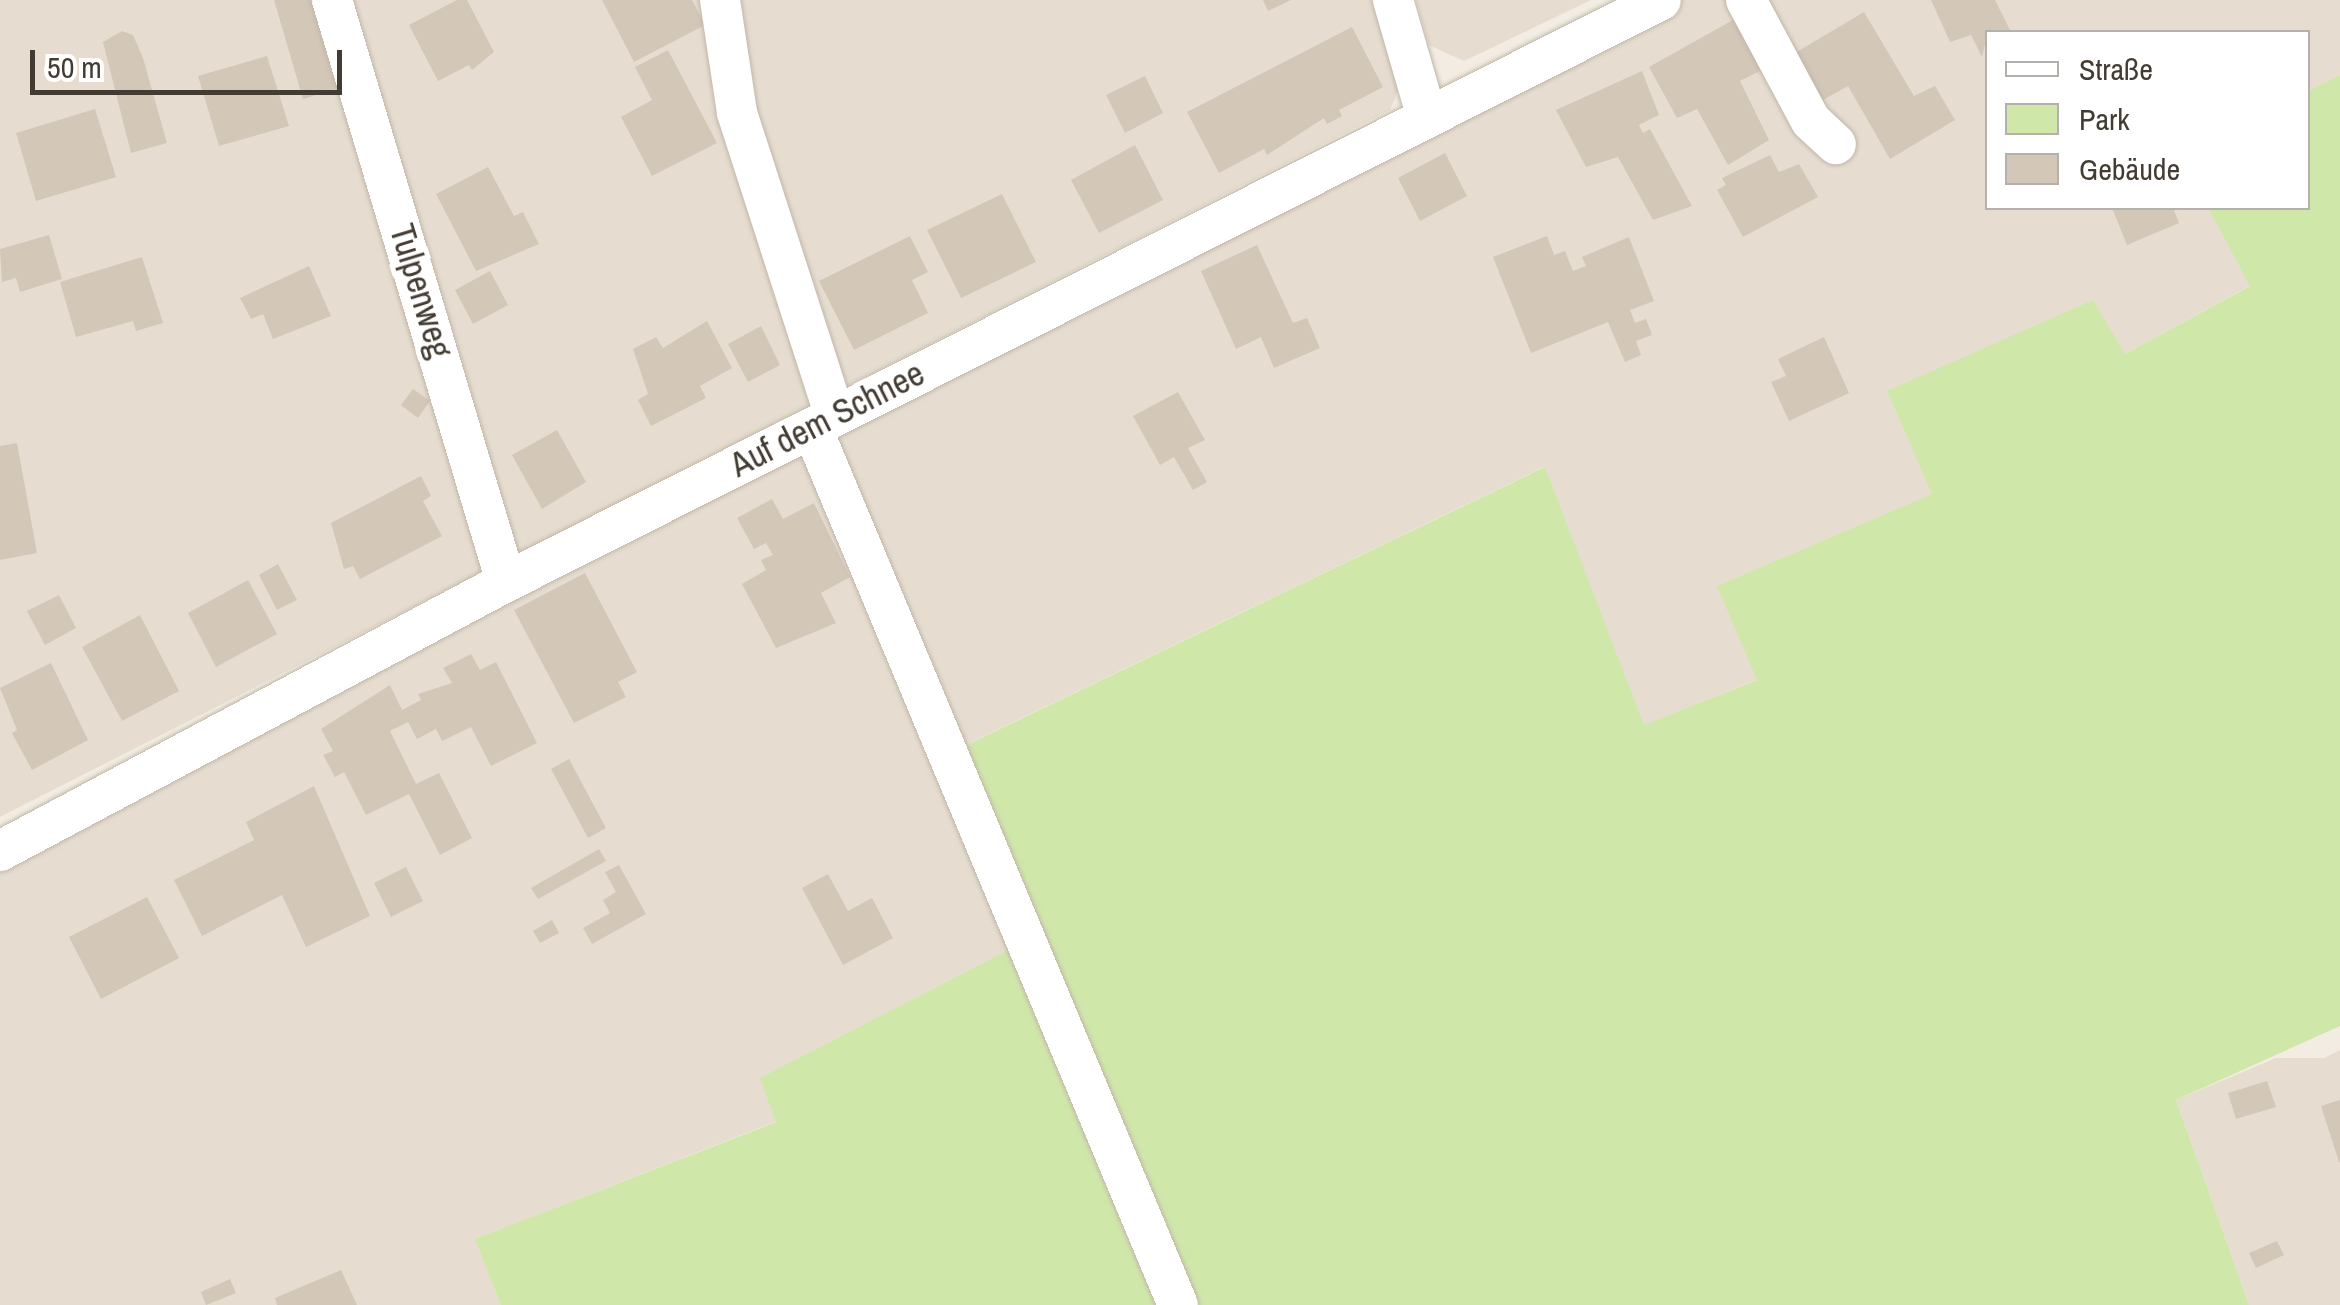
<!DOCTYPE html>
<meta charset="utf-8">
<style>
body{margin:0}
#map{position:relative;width:2340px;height:1305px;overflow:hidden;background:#f2ece2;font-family:"Archivo Narrow",sans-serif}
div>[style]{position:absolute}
.residential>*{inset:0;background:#e6ddd0}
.green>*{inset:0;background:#d0e7aa}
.building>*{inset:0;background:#d3c7b8}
.roads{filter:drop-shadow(0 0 2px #c0b6a8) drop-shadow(0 0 2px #c0b6a8)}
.minor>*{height:40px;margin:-20px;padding:0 20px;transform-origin:20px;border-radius:20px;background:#fff}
span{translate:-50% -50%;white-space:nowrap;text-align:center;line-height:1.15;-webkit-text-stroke:10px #fff;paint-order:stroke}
.street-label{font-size:35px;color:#433c33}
.legend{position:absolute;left:1985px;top:30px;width:325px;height:180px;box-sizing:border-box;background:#fff;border:2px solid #b4b1ad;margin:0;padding:12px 18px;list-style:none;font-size:30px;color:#433c33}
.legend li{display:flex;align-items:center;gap:20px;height:50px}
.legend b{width:50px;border:2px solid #b4b1ad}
.scale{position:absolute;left:30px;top:50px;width:312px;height:45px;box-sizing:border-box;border:5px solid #433c33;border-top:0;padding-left:12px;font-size:30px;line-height:35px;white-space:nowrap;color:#433c33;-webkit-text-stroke:8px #fff;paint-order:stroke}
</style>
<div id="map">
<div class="residential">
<div style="clip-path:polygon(0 0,1379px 0,1402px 81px,1390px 110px,0 817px)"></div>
<div style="clip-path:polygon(1416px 0,1591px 0,1464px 61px,1429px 45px)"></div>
<div style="clip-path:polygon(1661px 0,2340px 0,2340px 75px,2308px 91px,2308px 32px,1988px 32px,1988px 208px,2208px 208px,2251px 285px,2125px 354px,1887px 391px,1933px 494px,1718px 586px,1758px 679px,1644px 726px,1544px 467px,930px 762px,1008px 950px,761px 1078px,777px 1121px,476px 1239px,501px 1305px,0 1305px,0 865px)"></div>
<div style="clip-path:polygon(2340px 1050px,2340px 1305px,2249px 1305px,2176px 1100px,2276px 1058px,2324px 1058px)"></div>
</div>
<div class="green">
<div style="clip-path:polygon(2340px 75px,2340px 1026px,2176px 1100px,2249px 1305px,1187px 1305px,958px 749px,1545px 467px,1644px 725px,1757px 680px,1717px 586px,1932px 494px,1887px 391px,2093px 300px,2125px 354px,2250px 286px,2208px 208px,2308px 208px,2308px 91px)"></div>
<div style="clip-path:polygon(1008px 950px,1156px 1305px,501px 1305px,475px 1239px,776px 1122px,760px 1078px)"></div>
</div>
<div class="building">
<div style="clip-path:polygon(274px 0,317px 0,342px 87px,303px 99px)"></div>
<div style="clip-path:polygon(457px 0,467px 0,494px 52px,472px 70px,469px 65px,438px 81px,409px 25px)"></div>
<div style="clip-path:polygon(602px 0,692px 0,705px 25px,634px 62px)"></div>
<div style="clip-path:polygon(1263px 0,1291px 0,1268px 11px)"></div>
<div style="clip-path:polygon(1931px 0,1995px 0,2011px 32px,1988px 32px,1982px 57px,1971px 35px,1950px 42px)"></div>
<div style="clip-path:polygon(1864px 12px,1914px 96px,1935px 86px,1955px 120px,1890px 159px,1848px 86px,1821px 101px,1790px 56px)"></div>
<div style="clip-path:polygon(1740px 16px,1766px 68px,1740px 81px,1769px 140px,1728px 165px,1697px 109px,1677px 118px,1649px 67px)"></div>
<div style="clip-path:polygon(1352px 27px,1383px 87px,1339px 110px,1342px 116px,1327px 124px,1324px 118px,1267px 155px,1264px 149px,1219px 173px,1187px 112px)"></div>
<div style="clip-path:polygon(122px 31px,133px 35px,143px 58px,167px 143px,131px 153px,103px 42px)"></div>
<div style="clip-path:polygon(668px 50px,717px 143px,652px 176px,621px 117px,652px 100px,635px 67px)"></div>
<div style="clip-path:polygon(267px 56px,289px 126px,219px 146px,198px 76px)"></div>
<div style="clip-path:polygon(1642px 71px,1659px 115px,1639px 125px,1643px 133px,1650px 129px,1692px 206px,1653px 220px,1618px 157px,1586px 167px,1556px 110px)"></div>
<div style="clip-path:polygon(1145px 76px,1163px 113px,1125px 133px,1106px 95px)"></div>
<div style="clip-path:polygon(95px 109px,116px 177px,36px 201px,16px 133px)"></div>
<div style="clip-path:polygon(1135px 145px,1163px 200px,1099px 233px,1071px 180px)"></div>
<div style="clip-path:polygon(1445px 153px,1467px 196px,1420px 221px,1398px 178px)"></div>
<div style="clip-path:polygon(1770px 155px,1779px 172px,1799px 164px,1818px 197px,1743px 237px,1717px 190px,1726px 185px,1722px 178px)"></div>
<div style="clip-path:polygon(488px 167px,514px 216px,523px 212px,539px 244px,476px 271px,436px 194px)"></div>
<div style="clip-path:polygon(1002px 194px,1036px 262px,961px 298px,927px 230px)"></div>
<div style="clip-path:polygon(2112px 208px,2173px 208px,2179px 223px,2127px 245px)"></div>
<div style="clip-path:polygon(49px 235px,62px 279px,20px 292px,16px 278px,2px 282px,0 249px)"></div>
<div style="clip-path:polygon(910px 236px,928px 272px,912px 280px,928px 313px,854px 350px,819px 281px)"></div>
<div style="clip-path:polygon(1547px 236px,1554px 255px,1565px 251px,1573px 271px,1586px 266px,1582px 257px,1629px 237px,1654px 301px,1630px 310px,1635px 323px,1646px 319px,1652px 335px,1636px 341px,1641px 355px,1625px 362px,1608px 322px,1531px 353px,1493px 257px)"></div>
<div style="clip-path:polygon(1257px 245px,1293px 323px,1307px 318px,1320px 348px,1274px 368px,1261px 337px,1236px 349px,1201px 271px)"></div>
<div style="clip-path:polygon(142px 257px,163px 323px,136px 331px,133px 321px,76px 337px,60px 282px)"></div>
<div style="clip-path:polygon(309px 266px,331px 316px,273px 339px,263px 314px,251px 319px,240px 298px)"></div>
<div style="clip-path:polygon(490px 271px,508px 305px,473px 324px,455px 290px)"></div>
<div style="clip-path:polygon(707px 321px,732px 368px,700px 386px,706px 398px,651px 426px,638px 400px,648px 394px,633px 349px,656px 337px,663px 348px)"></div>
<div style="clip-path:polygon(761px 326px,780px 365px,748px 382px,728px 344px)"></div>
<div style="clip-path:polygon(1824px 337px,1849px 393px,1789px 421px,1771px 382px,1786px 376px,1778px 359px)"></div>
<div style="clip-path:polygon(413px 389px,430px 401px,418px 418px,401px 405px)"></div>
<div style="clip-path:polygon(1178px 392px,1205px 440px,1188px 448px,1207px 482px,1193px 490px,1174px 457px,1160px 465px,1133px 416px)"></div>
<div style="clip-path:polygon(557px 430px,586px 482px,542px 509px,512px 455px)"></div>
<div style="clip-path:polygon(17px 443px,37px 553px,0 560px,0 446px)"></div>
<div style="clip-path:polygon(421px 476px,431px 496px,423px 501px,442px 536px,360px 579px,353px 566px,344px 569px,331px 523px)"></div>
<div style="clip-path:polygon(772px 499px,783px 519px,814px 503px,850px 577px,821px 593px,836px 623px,776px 648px,742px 584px,766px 570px,761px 560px,773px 555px,766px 543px,754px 549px,737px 518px)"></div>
<div style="clip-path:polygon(278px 564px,297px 600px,277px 610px,259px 575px)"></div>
<div style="clip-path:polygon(585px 573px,637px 672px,618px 682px,626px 697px,574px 723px,514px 610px)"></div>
<div style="clip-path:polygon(248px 580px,277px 634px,216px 667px,188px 613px)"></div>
<div style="clip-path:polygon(59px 595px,76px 628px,45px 645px,27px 611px)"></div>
<div style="clip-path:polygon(140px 615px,179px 691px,122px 721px,82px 647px)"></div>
<div style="clip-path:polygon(471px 654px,480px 670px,496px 662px,537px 743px,491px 766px,471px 727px,442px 741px,436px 729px,417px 739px,408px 722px,390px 731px,416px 784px,439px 773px,472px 838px,440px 855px,409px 794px,366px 815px,344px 772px,335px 777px,323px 755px,333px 751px,321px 729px,390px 685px,402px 710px,421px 700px,418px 694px,452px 683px,443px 668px)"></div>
<div style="clip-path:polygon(51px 663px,88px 740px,32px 770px,12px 733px,17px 730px,0 688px)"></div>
<div style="clip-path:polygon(569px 759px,606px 828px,588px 838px,551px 769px)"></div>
<div style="clip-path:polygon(314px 786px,370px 916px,306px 947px,282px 895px,202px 936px,174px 880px,254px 840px,246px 822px)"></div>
<div style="clip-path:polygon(599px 849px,606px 861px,538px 899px,531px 888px)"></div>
<div style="clip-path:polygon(619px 865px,646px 914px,592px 944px,583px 928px,610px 913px,603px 900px,616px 892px,605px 872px)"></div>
<div style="clip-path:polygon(406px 867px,423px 901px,391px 917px,374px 883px)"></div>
<div style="clip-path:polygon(828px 874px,848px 911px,872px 898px,893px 938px,843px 965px,802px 888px)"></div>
<div style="clip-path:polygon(147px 897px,179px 958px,101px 999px,69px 937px)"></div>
<div style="clip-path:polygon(552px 920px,559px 933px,540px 943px,533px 931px)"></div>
<div style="clip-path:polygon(2267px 1081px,2276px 1107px,2236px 1119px,2228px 1093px)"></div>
<div style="clip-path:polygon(2340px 1100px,2340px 1162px,2339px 1162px,2321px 1106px)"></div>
<div style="clip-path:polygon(2277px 1241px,2284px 1255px,2256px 1268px,2249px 1253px)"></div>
<div style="clip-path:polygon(341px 1270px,357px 1305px,277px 1305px,275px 1298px)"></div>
<div style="clip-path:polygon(230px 1279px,236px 1293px,206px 1305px,201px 1292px)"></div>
</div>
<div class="roads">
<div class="minor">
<div style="left:332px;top:0;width:607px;rotate:73.35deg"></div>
<div style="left:720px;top:0;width:114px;rotate:81.4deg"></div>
<div style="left:737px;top:113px;width:318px;rotate:72.1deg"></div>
<div style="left:1393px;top:0;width:119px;rotate:73.9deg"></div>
<div style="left:1746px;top:0;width:137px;rotate:61.8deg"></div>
<div style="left:1811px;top:121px;width:34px;rotate:43deg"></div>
<div style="left:812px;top:428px;width:950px;rotate:67.35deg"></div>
<div style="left:0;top:851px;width:573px;rotate:-28deg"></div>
<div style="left:506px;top:582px;width:1293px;rotate:-26.74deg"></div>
</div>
</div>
<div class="street-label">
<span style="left:421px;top:291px;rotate:73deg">Tulpenweg</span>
<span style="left:827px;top:419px;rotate:-27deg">Auf dem Schnee</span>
</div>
<ul class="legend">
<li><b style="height:12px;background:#fff"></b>Straße</li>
<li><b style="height:28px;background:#d0e7aa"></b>Park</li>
<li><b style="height:28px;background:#d3c7b8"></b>Gebäude</li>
</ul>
<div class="scale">50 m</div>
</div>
